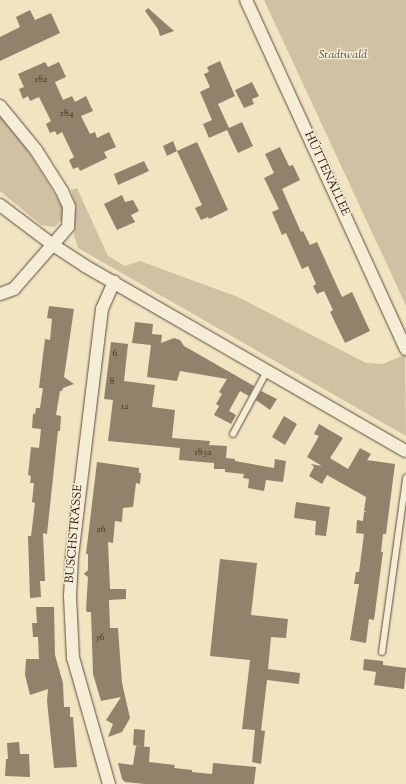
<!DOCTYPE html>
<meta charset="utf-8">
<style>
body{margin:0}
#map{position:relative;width:406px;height:784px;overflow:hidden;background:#f1e4c1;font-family:"Sorts Mill Goudy",serif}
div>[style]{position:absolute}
.green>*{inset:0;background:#cfc1a2}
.building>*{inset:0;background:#92826b}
.roads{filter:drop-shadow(0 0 1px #5c4a3a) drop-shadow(0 0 1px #5c4a3a)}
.service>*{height:6px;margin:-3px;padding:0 3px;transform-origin:3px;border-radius:3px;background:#f6edd7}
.minor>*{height:12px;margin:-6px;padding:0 6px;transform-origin:6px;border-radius:6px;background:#f6edd7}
span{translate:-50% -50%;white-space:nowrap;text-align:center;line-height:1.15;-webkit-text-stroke:3px #f6edd7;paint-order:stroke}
.number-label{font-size:10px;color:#453224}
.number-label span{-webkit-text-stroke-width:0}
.park-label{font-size:12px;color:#5c4a3a;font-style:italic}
.street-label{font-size:12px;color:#2b170d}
</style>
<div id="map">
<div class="green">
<div style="clip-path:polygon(264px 0,406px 0,406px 306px,390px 271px)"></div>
<div style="clip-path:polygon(0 114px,22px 141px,62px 206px,63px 218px,55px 227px,41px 225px,0 191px)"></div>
<div style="clip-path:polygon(77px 188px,108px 256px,125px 266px,140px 261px,238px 297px,366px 363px,382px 364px,405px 355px,406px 436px,78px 248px,74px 235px,76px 207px,71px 190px)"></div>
</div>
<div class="building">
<div style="clip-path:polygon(148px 8px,174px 31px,160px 36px,158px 29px,145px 11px)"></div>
<div style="clip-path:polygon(30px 10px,35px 20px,51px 13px,60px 33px,0 61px,0 37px,20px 27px,16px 17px)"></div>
<div style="clip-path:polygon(220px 61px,235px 96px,218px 104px,229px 128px,242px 122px,253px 146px,238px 153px,227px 130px,209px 138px,203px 124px,212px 120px,200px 92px,210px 87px,204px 74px,209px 72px,207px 67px)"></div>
<div style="clip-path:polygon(45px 62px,48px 67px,59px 62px,66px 77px,55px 82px,63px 100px,72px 96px,75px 102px,86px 96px,93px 111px,81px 116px,90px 134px,95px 132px,97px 138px,109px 132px,116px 147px,104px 152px,107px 158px,80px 171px,78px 167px,73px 169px,69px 160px,74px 157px,62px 132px,57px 135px,55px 131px,50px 133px,46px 124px,51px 121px,39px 97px,30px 101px,28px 96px,23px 99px,19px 89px,24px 87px,18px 74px)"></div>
<div style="clip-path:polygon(252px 82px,259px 96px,252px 99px,254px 104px,244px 108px,235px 90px)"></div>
<div style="clip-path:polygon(173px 141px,177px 151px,197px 142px,228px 210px,209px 219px,208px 217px,201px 220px,195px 208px,202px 205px,177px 151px,167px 156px,163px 146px)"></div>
<div style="clip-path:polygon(280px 147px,289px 166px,293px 165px,300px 180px,282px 189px,301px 232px,303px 231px,310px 245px,317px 242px,342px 297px,352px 292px,370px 331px,345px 343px,330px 312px,333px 310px,324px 291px,317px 294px,313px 286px,316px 284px,308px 266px,302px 269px,286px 233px,282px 235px,272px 212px,279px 209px,264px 178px,274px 173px,265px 154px)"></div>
<div style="clip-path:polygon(144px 161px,149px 171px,118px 185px,114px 174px)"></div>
<div style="clip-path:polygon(122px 195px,125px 202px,133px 200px,139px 211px,131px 215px,135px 222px,117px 230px,104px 204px)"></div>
<div style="clip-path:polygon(49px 306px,74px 309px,64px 377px,74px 384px,63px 388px,62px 391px,60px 391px,56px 415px,61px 416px,60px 431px,58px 431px,47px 534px,43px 533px,45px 581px,40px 581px,41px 597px,30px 598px,28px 536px,31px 536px,35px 503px,32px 502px,34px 483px,30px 483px,31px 476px,28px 475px,31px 447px,39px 448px,41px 429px,32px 428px,33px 414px,35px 414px,36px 408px,40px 408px,43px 388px,39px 388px,41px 371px,45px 339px,50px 340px,52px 319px,47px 318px)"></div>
<div style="clip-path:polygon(135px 322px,153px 324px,152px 334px,162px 335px,161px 343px,174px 338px,180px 340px,184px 346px,254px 386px,249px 396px,240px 391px,229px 411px,236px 415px,231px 424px,214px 415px,219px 406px,216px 404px,222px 394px,219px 392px,227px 379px,180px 371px,177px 381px,147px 377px,151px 345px,132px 343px)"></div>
<div style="clip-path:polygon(111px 342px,128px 344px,124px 381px,155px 385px,152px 407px,175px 410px,172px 438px,210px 441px,209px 445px,227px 446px,226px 458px,235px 459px,235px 461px,274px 468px,275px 459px,286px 461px,283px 482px,266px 480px,264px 491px,248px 488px,249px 479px,243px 478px,244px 474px,225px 472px,225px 469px,214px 469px,214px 463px,179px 460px,180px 448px,108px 441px,113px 400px,104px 399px)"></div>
<div style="clip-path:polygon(261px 391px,277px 399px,270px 410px,256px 400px)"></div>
<div style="clip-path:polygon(284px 416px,297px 424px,285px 445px,272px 437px)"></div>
<div style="clip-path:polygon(319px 424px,343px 438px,330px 458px,348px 469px,360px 448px,371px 454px,367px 460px,395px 464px,386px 534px,383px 534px,381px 552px,383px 552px,374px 620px,369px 619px,366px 643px,350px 640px,359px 584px,354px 584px,356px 572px,359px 572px,364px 534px,356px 533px,357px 520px,363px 521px,364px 512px,367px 512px,364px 511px,366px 497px,327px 475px,322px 484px,309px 476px,314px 467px,311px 464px,322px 466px,307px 457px,319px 436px,314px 434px)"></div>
<div style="clip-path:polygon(97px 462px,139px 468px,139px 473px,141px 473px,140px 484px,136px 483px,133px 507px,123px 508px,122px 522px,115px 521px,113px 543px,108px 542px,110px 589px,126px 589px,126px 599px,109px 600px,110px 628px,118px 628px,122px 683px,130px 718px,122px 732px,108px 737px,113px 724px,106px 720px,121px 697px,101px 701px,93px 674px,91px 612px,87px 612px,86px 610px,88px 577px,84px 574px,88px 570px,88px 554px,86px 554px)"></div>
<div style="clip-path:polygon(296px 502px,330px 507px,326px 536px,315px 535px,316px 521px,294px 518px)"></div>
<div style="clip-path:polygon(220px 559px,257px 563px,251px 615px,288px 619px,286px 638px,271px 637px,268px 669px,300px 673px,299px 684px,267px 680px,261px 731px,258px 730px,265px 731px,261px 764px,252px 762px,255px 730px,242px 729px,250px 660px,210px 656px)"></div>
<div style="clip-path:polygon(36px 607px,54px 607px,55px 655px,63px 683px,64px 707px,70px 707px,70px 717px,73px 717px,77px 767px,54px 768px,47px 701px,48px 689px,30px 695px,25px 675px,26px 659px,39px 659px,38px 637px,33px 637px,32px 623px,37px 623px)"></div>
<div style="clip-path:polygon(364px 659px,383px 661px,383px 665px,406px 668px,404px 689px,374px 685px,376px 672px,363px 670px)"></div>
<div style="clip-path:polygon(134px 729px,145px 730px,144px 747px,133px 745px)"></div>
<div style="clip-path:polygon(19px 742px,20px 754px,29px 754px,30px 777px,5px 776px,6px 759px,8px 759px,7px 743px)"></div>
<div style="clip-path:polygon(136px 746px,150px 747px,149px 762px,175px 765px,174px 768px,192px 770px,192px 772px,212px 774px,213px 763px,256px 767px,254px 784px,145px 784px,125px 782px,122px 779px,118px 763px,133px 765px)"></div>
</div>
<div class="roads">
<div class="service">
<div style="left:233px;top:434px;width:72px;rotate:-61.6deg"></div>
<div style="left:382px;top:652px;width:176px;rotate:-82.1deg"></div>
</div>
<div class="minor">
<div style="left:246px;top:0;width:384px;rotate:65.4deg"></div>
<div style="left:0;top:106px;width:57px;rotate:50.7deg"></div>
<div style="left:36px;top:150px;width:49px;rotate:57.6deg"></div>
<div style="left:62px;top:191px;width:17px;rotate:66deg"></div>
<div style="left:69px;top:207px;width:20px;rotate:93deg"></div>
<div style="left:68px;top:227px;width:82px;rotate:131.1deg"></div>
<div style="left:14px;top:289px;width:15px;rotate:160deg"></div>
<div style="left:0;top:205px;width:66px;rotate:37deg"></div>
<div style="left:53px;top:245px;width:38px;rotate:33deg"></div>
<div style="left:85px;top:266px;width:370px;rotate:30deg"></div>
<div style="left:109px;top:784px;width:131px;rotate:-105.9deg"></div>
<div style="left:73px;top:658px;width:62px;rotate:-92.8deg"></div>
<div style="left:70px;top:596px;width:39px;rotate:-87deg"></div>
<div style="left:72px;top:557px;width:250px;rotate:-83.1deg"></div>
<div style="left:102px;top:309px;width:30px;rotate:-66deg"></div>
</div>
</div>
<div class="number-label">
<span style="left:41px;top:80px">182</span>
<span style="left:67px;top:114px">184</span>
<span style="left:115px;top:354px">6</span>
<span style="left:112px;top:382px">8</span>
<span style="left:125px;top:407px">12</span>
<span style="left:203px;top:453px">183a</span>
<span style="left:101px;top:530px">26</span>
<span style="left:100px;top:638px">36</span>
</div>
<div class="park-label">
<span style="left:343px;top:56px">Stadtwald</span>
</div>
<div class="street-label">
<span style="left:326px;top:174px;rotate:65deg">HÜTTENALLEE</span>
<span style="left:75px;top:534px;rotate:-85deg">BUSCHSTRASSE</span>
</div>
</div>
